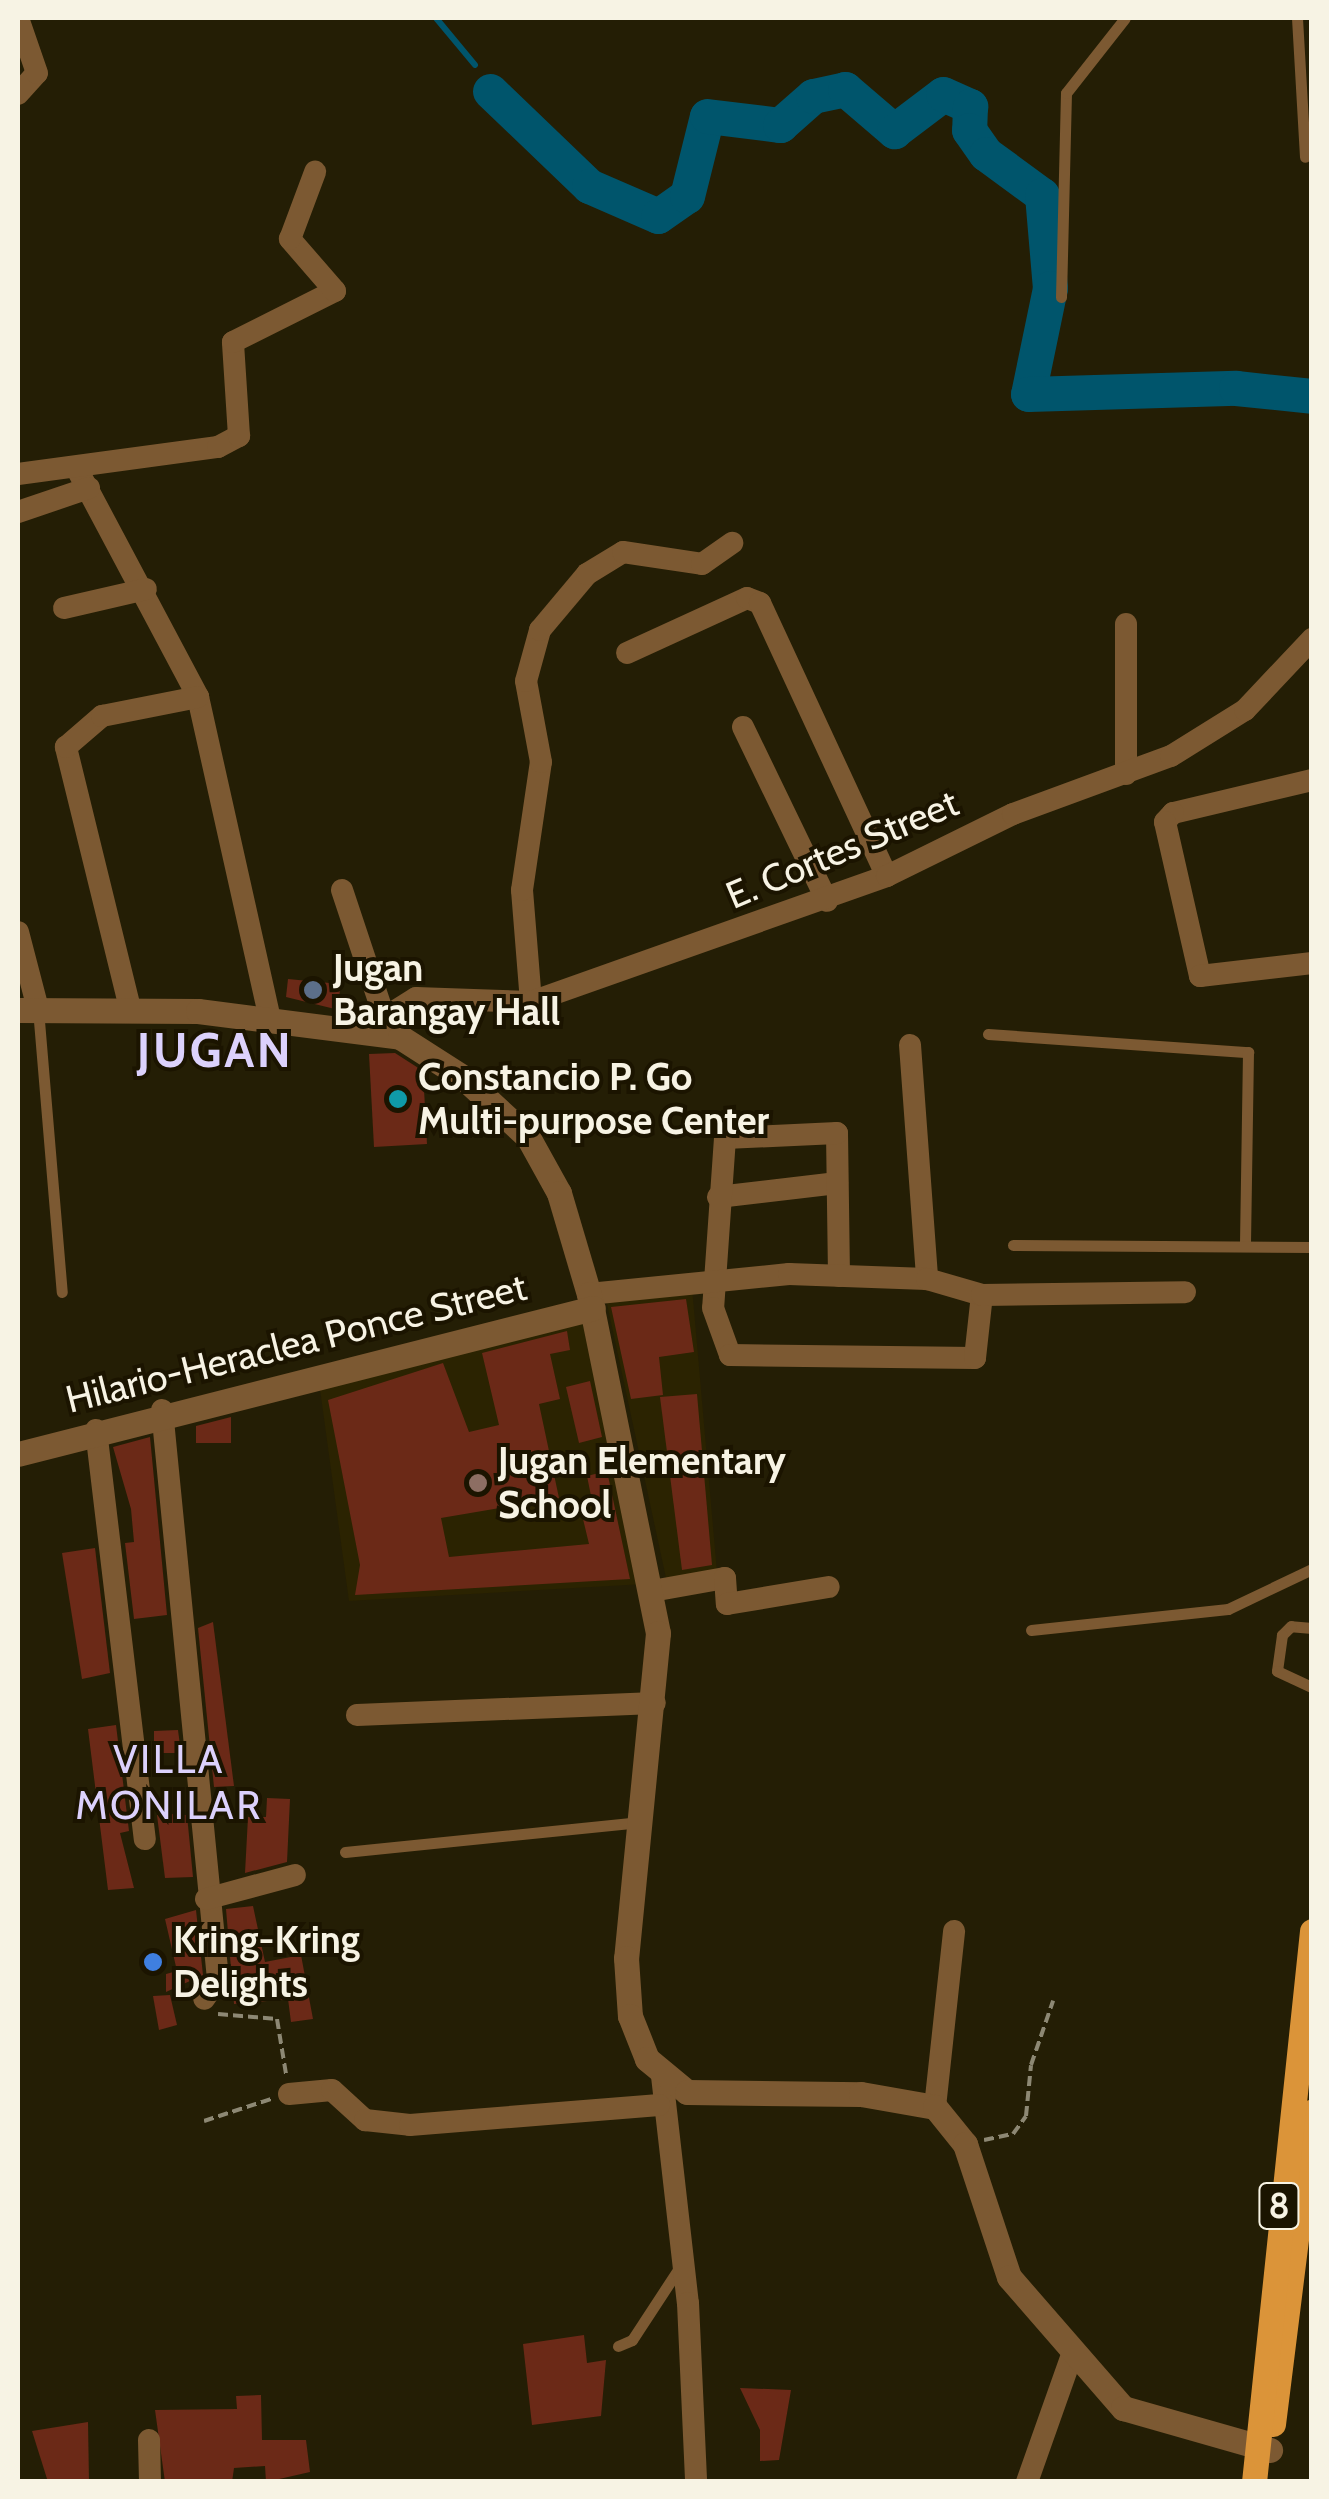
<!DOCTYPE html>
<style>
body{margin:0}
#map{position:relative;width:1329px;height:2499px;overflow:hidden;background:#241e05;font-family:Cabin,sans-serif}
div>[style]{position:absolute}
.built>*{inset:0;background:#2b2301}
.stream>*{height:6px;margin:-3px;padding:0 3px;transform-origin:3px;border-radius:3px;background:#00556c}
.river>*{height:35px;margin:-17.5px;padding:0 17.5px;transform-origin:17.5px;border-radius:17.5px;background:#00556c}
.building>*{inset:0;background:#6b2917}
.path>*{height:4px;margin-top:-2px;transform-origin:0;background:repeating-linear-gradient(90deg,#8d8874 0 10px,transparent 0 15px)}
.service>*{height:11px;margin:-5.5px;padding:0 5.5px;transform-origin:5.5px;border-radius:5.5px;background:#7c5932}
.minor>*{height:22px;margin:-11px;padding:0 11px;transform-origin:11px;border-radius:11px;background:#7c5932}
.tertiary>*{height:25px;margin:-12.5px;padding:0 12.5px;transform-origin:12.5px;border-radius:12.5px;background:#7c5932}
.primary>*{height:25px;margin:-12.5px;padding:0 12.5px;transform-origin:12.5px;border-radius:12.5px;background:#db9439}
.dots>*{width:28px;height:28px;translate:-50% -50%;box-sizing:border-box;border:5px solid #1b1400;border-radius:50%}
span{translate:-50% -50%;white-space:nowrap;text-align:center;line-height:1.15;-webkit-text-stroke:8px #1b1400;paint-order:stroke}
.shield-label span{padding:2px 8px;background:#1b1400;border:2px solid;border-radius:8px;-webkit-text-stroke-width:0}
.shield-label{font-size:35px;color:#f7f3e4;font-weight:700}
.street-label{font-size:38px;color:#f7f3e4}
.poi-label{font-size:38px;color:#f7f3e4;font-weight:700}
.left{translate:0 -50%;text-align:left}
.neighbourhood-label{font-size:40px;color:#dcd1fc;letter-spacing:2.5px}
.district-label{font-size:48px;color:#dcd1fc;font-weight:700;letter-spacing:2.5px}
.frame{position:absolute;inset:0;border:20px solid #f7f3e4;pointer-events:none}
</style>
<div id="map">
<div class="built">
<div style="clip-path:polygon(692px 1287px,717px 1572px,666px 1578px,606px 1299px)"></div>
<div style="clip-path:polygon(585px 1318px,645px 1584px,349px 1601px,319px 1382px)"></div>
</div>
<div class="stream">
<div style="left:436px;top:18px;width:61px;rotate:50.3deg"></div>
</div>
<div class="river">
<div style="left:490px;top:91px;width:137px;rotate:43.8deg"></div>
<div style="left:589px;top:186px;width:75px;rotate:23.5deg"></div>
<div style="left:658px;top:216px;width:35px;rotate:-35deg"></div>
<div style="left:687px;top:196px;width:82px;rotate:-76deg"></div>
<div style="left:707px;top:116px;width:74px;rotate:7deg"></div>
<div style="left:780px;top:125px;width:44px;rotate:-41.3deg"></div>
<div style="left:813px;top:96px;width:33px;rotate:-12deg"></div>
<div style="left:845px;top:89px;width:65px;rotate:40.6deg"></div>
<div style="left:894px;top:131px;width:61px;rotate:-37.1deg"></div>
<div style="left:943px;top:94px;width:30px;rotate:24deg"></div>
<div style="left:970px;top:106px;width:24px;rotate:92deg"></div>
<div style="left:969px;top:130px;width:29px;rotate:55deg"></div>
<div style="left:986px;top:154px;width:69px;rotate:36.2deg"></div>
<div style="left:1042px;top:195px;width:93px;rotate:85.1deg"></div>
<div style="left:1050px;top:288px;width:108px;rotate:101.7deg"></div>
<div style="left:1028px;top:394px;width:208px;rotate:-1.7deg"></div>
<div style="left:1236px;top:388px;width:76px;rotate:6deg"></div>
</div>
<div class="building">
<div style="clip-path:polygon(288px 979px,340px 984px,339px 1010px,286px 997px)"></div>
<div style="clip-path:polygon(395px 1053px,423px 1071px,427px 1144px,374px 1147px,369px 1054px)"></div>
<div style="clip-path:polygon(686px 1299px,694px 1352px,659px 1357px,663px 1395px,631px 1399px,611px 1307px)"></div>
<div style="clip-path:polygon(567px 1331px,570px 1350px,550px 1354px,560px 1399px,539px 1404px,559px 1498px,441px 1518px,449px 1557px,589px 1544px,583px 1519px,595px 1516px,587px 1476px,607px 1471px,630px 1579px,355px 1595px,360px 1565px,328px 1400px,443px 1363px,469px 1432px,499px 1425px,482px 1353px)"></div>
<div style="clip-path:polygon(590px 1381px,602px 1437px,579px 1443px,566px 1387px)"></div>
<div style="clip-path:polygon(697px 1394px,712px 1565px,682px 1570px,660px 1397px)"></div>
<div style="clip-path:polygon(231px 1417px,231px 1443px,196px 1443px,196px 1426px)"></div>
<div style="clip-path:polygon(150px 1437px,167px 1615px,134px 1619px,125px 1543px,134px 1542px,131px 1509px,113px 1447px)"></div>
<div style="clip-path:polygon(95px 1548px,110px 1673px,82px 1679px,62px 1553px)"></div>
<div style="clip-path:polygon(213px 1622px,234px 1786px,214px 1787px,198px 1628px)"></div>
<div style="clip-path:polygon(116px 1725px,129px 1831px,120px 1833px,134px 1888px,108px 1890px,88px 1729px)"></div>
<div style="clip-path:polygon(178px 1730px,181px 1753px,154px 1753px,154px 1731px)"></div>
<div style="clip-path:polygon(267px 1798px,290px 1799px,287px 1862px,245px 1873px,248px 1817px,266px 1817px)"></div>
<div style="clip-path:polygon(170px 1814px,187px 1815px,193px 1877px,165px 1878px,157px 1815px)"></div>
<div style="clip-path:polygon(253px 1906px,265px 1962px,301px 1955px,313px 2019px,291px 2022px,288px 1999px,234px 2004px,226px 1909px)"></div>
<div style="clip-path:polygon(196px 1910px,203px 1975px,166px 1992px,166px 1974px,177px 1971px,165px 1919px)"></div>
<div style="clip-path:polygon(170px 1995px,177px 2025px,159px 2030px,153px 1996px)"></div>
<div style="clip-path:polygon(584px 2335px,587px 2363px,606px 2360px,601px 2416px,532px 2425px,523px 2344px)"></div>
<div style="clip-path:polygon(740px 2388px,791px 2390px,779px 2460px,760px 2461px,760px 2430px)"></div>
<div style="clip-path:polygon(261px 2395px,262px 2440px,306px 2440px,310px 2472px,266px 2482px,265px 2466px,234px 2468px,232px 2482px,165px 2482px,155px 2410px,237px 2409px,236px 2396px)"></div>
<div style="clip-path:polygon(88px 2422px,89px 2482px,48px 2482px,32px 2431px)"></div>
</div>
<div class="path">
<div style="left:218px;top:2014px;width:59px;rotate:4.8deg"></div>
<div style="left:277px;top:2019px;width:56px;rotate:80.7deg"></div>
<div style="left:204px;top:2121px;width:71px;rotate:-18.2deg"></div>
<div style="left:984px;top:2140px;width:30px;rotate:-12deg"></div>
<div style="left:1013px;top:2134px;width:22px;rotate:-54deg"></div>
<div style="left:1026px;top:2116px;width:51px;rotate:-84.4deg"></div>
<div style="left:1031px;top:2065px;width:68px;rotate:-71deg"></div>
</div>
<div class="service">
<div style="left:1297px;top:18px;width:139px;rotate:86.7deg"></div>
<div style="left:1061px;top:297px;width:204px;rotate:-88.6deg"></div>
<div style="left:1066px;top:93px;width:95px;rotate:-51.8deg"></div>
<div style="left:38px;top:1009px;width:284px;rotate:85.2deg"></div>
<div style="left:988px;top:1034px;width:261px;rotate:4deg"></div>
<div style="left:1248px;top:1052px;width:192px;rotate:90.9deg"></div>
<div style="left:1013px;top:1245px;width:299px;rotate:0.4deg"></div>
<div style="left:1312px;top:1628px;width:21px;rotate:-175deg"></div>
<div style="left:1291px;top:1626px;width:13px;rotate:135deg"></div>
<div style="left:1282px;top:1635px;width:36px;rotate:98deg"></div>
<div style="left:1277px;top:1671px;width:38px;rotate:25deg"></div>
<div style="left:1031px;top:1630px;width:198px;rotate:-6.1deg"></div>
<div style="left:1228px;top:1609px;width:93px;rotate:-25.5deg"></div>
<div style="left:345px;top:1852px;width:297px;rotate:-5.8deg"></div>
<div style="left:618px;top:2346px;width:15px;rotate:-23deg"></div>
<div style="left:632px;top:2340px;width:90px;rotate:-56.8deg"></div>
</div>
<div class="minor">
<div style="left:18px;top:94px;width:28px;rotate:-48deg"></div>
<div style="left:37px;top:73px;width:58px;rotate:-109.1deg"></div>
<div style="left:77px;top:469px;width:258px;rotate:62deg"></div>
<div style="left:198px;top:697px;width:330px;rotate:77.4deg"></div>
<div style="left:18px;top:474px;width:202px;rotate:-7.7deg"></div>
<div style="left:218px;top:447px;width:24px;rotate:-28deg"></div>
<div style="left:239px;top:436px;width:94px;rotate:-93.7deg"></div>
<div style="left:233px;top:342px;width:114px;rotate:-26.6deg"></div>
<div style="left:335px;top:291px;width:69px;rotate:-130.9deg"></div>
<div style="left:290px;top:239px;width:72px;rotate:-69.5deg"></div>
<div style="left:18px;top:512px;width:75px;rotate:-18.7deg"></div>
<div style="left:64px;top:608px;width:84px;rotate:-13deg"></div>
<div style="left:1126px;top:624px;width:150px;rotate:90deg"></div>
<div style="left:627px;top:653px;width:132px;rotate:-24.6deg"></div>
<div style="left:747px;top:598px;width:14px;rotate:21deg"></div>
<div style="left:760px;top:603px;width:301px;rotate:65.1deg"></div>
<div style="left:743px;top:727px;width:193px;rotate:64.2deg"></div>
<div style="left:1312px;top:780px;width:143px;rotate:166.6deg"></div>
<div style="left:1173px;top:813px;width:12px;rotate:132deg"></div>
<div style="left:1165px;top:822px;width:158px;rotate:77.2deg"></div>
<div style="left:1200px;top:976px;width:113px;rotate:-6.6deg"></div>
<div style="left:342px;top:890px;width:130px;rotate:71.6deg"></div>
<div style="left:18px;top:932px;width:80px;rotate:75.4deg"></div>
<div style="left:531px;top:1002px;width:112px;rotate:-94.6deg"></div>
<div style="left:522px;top:890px;width:129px;rotate:-81.6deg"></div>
<div style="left:541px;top:762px;width:82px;rotate:-100.5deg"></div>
<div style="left:526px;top:681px;width:53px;rotate:-74.6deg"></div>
<div style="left:540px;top:630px;width:73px;rotate:-50deg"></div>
<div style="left:587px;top:574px;width:42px;rotate:-31.4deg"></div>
<div style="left:623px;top:552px;width:80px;rotate:8.6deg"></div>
<div style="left:702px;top:564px;width:37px;rotate:-35deg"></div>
<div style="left:130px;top:1008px;width:269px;rotate:-103.8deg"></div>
<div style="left:66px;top:747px;width:48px;rotate:-40.7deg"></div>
<div style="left:102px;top:716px;width:98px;rotate:-11.2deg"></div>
<div style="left:365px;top:1030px;width:60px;rotate:-32.1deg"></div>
<div style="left:416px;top:998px;width:115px;rotate:2deg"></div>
<div style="left:531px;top:1002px;width:378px;rotate:-19.5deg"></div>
<div style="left:887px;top:876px;width:140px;rotate:-26.2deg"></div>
<div style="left:1013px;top:814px;width:168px;rotate:-20.2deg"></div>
<div style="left:1171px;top:756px;width:87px;rotate:-31.9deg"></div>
<div style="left:1245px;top:710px;width:98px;rotate:-46.7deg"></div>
<div style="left:910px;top:1045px;width:235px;rotate:85.8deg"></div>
<div style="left:718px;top:1197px;width:120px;rotate:-6.7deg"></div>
<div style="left:839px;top:1276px;width:143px;rotate:-90.8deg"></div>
<div style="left:837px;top:1133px;width:112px;rotate:177.4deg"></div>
<div style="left:725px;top:1138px;width:170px;rotate:94deg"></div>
<div style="left:713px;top:1308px;width:50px;rotate:70.1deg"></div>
<div style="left:730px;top:1355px;width:245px;rotate:0.7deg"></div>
<div style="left:975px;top:1358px;width:63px;rotate:-83.7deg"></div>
<div style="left:589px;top:1294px;width:201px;rotate:-5.7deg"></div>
<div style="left:789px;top:1274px;width:138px;rotate:2.1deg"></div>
<div style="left:927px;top:1279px;width:57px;rotate:16.2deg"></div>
<div style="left:982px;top:1295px;width:203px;rotate:-0.8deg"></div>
<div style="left:162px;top:1410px;width:572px;rotate:84.38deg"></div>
<div style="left:218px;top:1979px;width:24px;rotate:125deg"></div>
<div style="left:96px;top:1430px;width:412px;rotate:83.2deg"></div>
<div style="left:652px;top:1591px;width:74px;rotate:-10.1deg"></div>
<div style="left:725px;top:1578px;width:26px;rotate:86deg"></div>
<div style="left:727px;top:1604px;width:103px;rotate:-9.5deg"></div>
<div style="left:357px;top:1715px;width:298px;rotate:-2.3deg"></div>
<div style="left:206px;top:1899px;width:92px;rotate:-15.1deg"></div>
<div style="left:662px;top:2076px;width:228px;rotate:83.5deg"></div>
<div style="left:688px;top:2303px;width:179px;rotate:87.4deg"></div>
<div style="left:289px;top:2094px;width:43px;rotate:-5.3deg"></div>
<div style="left:332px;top:2090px;width:45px;rotate:42.3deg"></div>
<div style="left:365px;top:2120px;width:45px;rotate:6.3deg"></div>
<div style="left:410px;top:2125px;width:250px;rotate:-4.6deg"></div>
<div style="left:935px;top:2107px;width:177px;rotate:-83.8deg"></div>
<div style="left:149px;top:2440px;width:42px;rotate:88.6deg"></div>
<div style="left:1027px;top:2482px;width:138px;rotate:-70.5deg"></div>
</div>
<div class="tertiary">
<div style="left:18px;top:1010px;width:180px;rotate:0.3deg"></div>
<div style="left:198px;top:1011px;width:204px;rotate:7.3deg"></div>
<div style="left:400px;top:1037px;width:76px;rotate:32.6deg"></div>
<div style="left:464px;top:1078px;width:87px;rotate:42.7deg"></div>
<div style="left:528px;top:1137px;width:64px;rotate:61deg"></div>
<div style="left:559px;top:1193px;width:105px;rotate:73.5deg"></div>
<div style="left:589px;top:1294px;width:346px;rotate:78.5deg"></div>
<div style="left:658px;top:1633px;width:327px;rotate:95.6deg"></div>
<div style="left:626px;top:1958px;width:58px;rotate:86.1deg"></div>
<div style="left:630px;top:2016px;width:46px;rotate:68.4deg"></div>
<div style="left:647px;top:2059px;width:52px;rotate:39.5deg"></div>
<div style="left:687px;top:2092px;width:174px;rotate:0.7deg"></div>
<div style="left:861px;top:2094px;width:75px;rotate:10deg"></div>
<div style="left:935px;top:2107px;width:48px;rotate:51deg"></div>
<div style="left:965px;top:2144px;width:140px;rotate:71.7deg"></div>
<div style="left:1009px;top:2277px;width:174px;rotate:49deg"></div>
<div style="left:1123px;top:2408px;width:153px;rotate:15.9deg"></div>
<div style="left:18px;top:1454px;width:593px;rotate:-14.25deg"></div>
</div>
<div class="primary">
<div style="left:1273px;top:2424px;width:315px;rotate:-82.9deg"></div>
<div style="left:1254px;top:2482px;width:554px;rotate:-83.99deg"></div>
</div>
<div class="dots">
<div style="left:313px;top:990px;background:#5c6f8a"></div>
<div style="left:398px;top:1099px;background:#0f9aa8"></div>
<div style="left:478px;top:1483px;background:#8d6e63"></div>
<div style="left:153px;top:1962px;background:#3f7fe0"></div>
</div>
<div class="shield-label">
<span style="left:1279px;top:2206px">8</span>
</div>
<div class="street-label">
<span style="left:842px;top:849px;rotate:-23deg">E. Cortes Street</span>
<span style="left:296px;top:1343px;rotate:-14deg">Hilario-Heraclea Ponce Street</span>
</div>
<div class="poi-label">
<span class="left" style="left:333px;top:990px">Jugan<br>Barangay Hall</span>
<span class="left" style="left:418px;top:1099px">Constancio P. Go<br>Multi-purpose Center</span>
<span class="left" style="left:498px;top:1483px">Jugan Elementary<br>School</span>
<span class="left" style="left:173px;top:1962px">Kring-Kring<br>Delights</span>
</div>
<div class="neighbourhood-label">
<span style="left:169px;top:1782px">VILLA<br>MONILAR</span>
</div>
<div class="district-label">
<span style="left:215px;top:1051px">JUGAN</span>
</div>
<div class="frame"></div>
</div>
